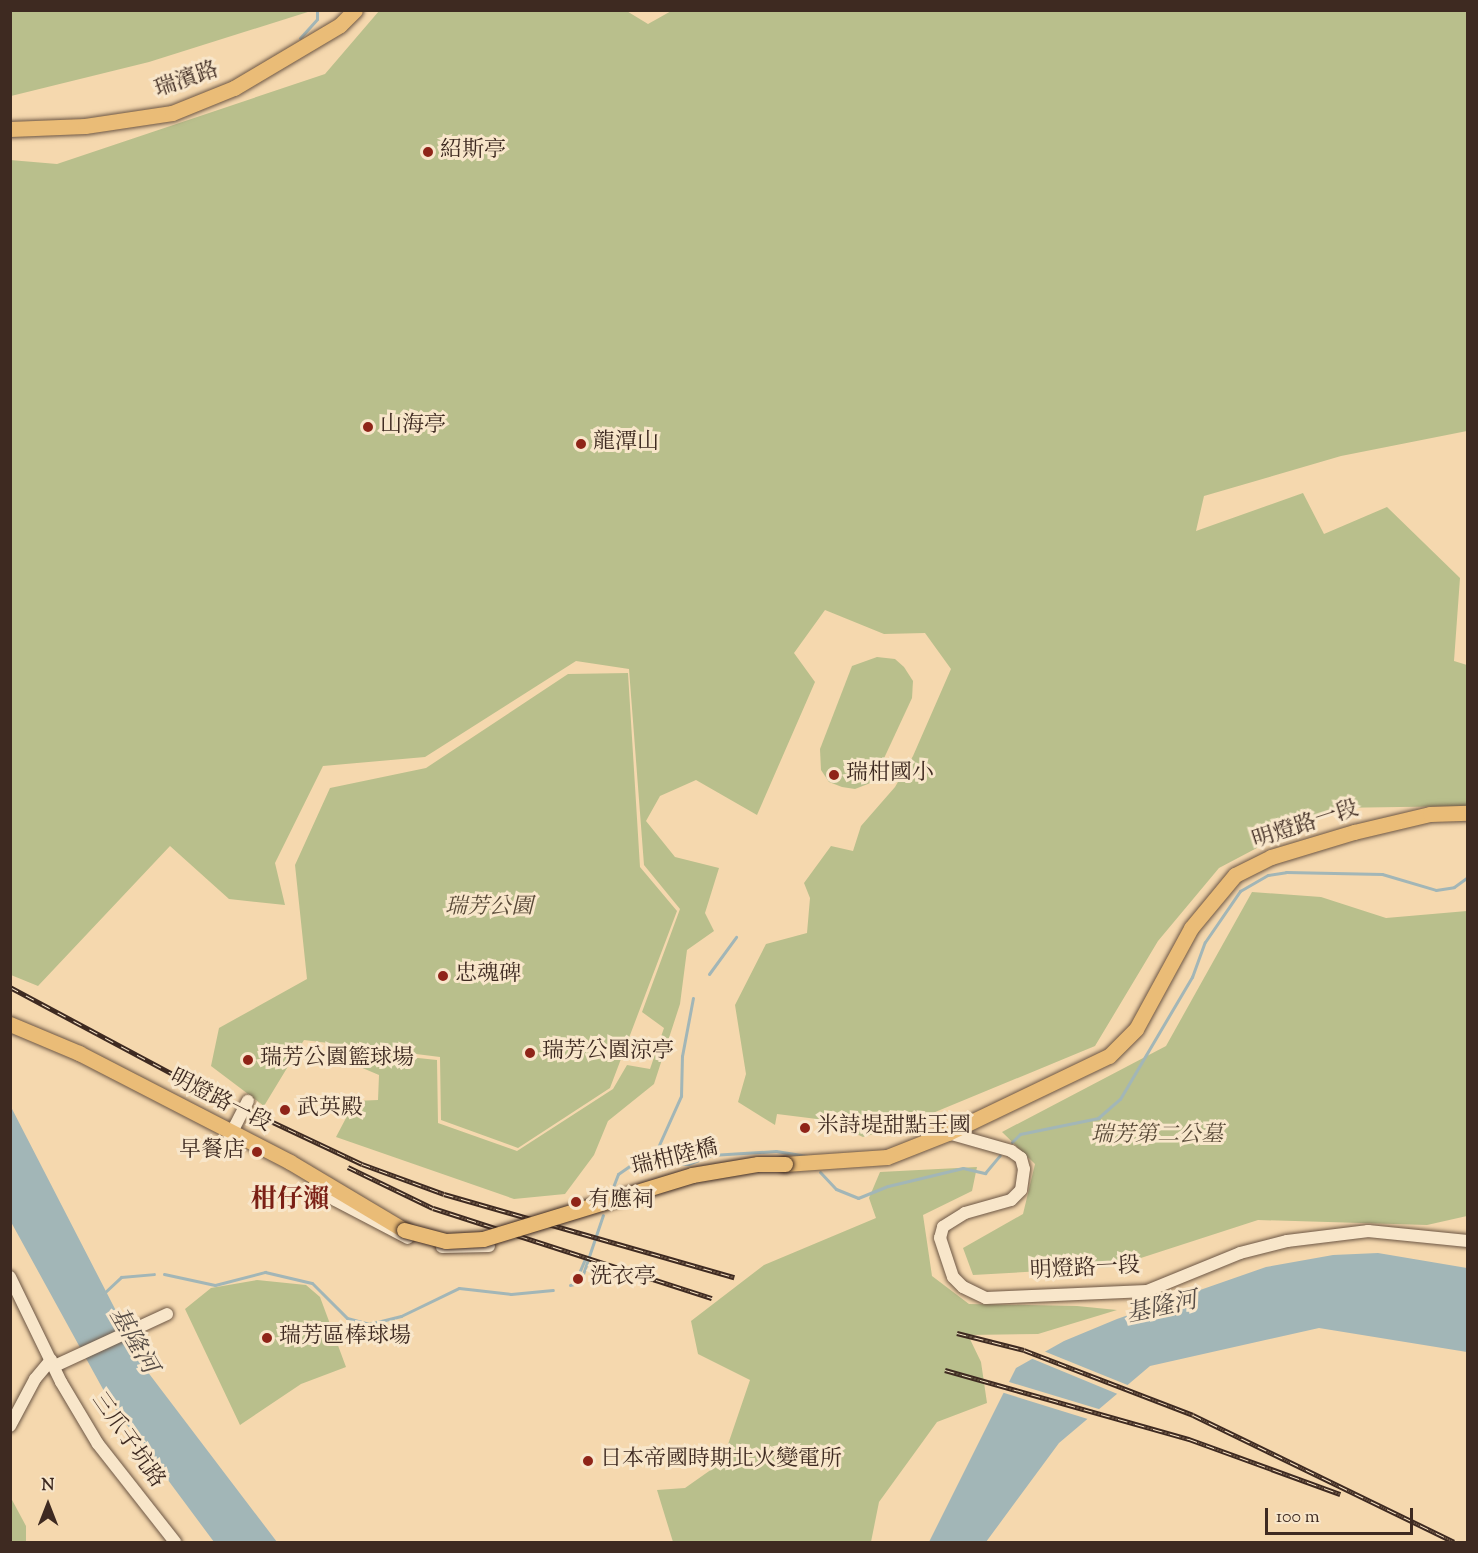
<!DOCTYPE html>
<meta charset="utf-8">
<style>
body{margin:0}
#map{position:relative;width:1478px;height:1553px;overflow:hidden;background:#f5d8ae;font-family:"Sorts Mill Goudy","Noto Serif TC",serif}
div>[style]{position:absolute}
.green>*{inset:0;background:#b9bf8c}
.water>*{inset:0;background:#a2b6b7}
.pier>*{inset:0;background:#f5d8ae}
.stream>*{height:3px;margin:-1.5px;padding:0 1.5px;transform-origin:1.5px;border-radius:1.5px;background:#a2b6b7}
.roads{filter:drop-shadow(0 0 2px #6c5644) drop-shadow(0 0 2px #6c5644)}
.minor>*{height:12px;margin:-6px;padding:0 6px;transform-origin:6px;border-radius:6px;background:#f8e6ca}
.major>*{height:15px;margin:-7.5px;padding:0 7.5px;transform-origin:7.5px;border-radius:7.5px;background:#eabc77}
.rail>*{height:5px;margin-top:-2.5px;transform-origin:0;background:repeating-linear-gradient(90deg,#f8e6ca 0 9px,#3e2a21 0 18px);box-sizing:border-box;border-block:2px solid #3e2a21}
.bridges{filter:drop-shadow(0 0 2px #3e2a21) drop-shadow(0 0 2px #3e2a21)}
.major-bridge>*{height:15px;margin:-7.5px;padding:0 7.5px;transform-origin:7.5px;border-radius:7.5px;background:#eabc77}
.dots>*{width:16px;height:16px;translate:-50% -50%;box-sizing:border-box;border:3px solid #f8e6ca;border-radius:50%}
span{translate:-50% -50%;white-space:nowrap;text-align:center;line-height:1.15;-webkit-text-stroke:6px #f8e6ca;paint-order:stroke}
.street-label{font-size:22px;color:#3e2a21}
.poi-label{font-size:22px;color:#3e2a21}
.left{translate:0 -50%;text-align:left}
.right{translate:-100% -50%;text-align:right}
.park-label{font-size:22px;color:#574836;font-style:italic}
.water-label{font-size:24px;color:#574d46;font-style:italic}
.quarter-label{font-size:26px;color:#7a1f14;font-weight:700}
.frame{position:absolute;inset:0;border:12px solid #3e2a21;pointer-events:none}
.north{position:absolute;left:18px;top:1475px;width:60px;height:60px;-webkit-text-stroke:4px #f8e6ca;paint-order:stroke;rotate:0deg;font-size:16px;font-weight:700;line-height:24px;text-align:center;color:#3e2a21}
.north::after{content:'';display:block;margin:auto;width:21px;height:27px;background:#3e2a21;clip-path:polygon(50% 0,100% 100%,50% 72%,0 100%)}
.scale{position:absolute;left:1265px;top:1508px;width:148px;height:27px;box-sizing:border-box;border:3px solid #3e2a21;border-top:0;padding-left:8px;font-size:18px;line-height:21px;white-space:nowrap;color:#3e2a21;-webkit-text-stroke:4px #f8e6ca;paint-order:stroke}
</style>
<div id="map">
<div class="green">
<div style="clip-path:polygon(625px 10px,648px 24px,673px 10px,1467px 11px,1467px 431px,1341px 456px,1204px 496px,1196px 531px,1303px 493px,1324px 534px,1387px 507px,1460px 578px,1454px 661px,1467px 665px,1467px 806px,1333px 808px,1219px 868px,1158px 941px,1095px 1046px,899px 1127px,863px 1137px,825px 1120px,777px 1114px,775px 1125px,738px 1102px,746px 1074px,735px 1005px,766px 944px,807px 933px,810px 898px,804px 883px,831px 846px,853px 851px,861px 826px,895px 787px,913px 756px,951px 669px,925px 633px,884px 634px,825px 610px,794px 653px,815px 682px,757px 815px,696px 780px,660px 796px,646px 821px,675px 857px,719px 868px,705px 913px,714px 931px,687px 950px,680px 1004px,654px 1084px,608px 1121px,594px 1155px,565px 1194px,514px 1199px,336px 1137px,355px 1101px,378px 1100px,379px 1075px,334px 1056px,342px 1050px,437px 1060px,438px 1123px,517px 1151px,613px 1089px,627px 1065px,650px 1069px,664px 1028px,642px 1012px,680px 909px,644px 865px,629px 669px,576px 661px,425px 757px,323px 766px,275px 863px,285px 905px,229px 899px,170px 846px,38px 986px,11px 975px,10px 160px,57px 164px,325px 74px,379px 11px)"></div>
<div style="clip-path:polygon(10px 11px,11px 10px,311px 11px,149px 62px,11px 96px)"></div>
<div style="clip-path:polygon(877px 657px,895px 659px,904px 667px,913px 681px,912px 698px,873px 782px,855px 789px,842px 787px,829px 782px,821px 770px,820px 749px,852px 666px)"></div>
<div style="clip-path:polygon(628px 673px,640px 867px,677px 911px,610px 1088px,518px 1148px,441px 1120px,440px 1057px,304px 1040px,264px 1106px,211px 1066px,219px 1028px,307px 979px,295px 865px,330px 788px,426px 768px,568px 674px)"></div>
<div style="clip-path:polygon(1252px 892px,1321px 897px,1386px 918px,1467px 911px,1467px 1216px,1427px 1225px,1258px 1220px,1113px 1267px,973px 1275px,963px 1248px,1023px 1214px,1035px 1164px,1002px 1132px,1166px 1046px)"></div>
<div style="clip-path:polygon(977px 1167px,972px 1191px,923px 1215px,932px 1276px,969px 1304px,1077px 1306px,1117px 1310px,1038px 1334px,968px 1335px,981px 1362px,987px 1403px,937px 1422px,879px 1502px,871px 1542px,673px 1542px,657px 1490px,685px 1488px,722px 1462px,750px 1380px,698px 1354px,691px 1321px,764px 1265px,876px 1218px,869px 1198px,880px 1172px)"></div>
<div style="clip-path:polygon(257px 1280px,306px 1285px,320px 1297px,346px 1367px,301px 1384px,240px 1425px,185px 1309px,211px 1288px)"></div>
<div style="clip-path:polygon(11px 1498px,26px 1526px,26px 1542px,11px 1542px)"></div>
</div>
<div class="water">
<div style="clip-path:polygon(10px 1105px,147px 1371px,277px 1542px,214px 1542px,110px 1402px,11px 1222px)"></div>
<div style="clip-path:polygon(1378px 1253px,1467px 1268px,1467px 1352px,1319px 1328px,1150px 1366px,1059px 1443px,986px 1542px,929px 1542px,1016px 1368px,1064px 1341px,1117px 1319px,1266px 1267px,1333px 1255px)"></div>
</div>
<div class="pier">
<div style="clip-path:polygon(1041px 1350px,1130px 1386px,1120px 1395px,1028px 1357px)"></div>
<div style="clip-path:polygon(1006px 1381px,1102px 1410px,1091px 1420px,1001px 1392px)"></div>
</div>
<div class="stream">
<div style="left:300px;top:38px;width:25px;rotate:-48deg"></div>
<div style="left:317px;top:19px;width:9px;rotate:-90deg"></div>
<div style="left:709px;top:974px;width:46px;rotate:-53.9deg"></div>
<div style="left:1012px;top:1142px;width:11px;rotate:-45deg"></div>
<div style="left:1020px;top:1134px;width:80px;rotate:-11.6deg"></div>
<div style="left:1098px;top:1118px;width:29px;rotate:-41deg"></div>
<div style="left:1120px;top:1099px;width:142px;rotate:-59.5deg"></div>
<div style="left:1192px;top:977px;width:37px;rotate:-70deg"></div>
<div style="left:1205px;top:942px;width:62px;rotate:-55.5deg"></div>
<div style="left:1240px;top:891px;width:32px;rotate:-30deg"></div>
<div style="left:1268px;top:875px;width:18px;rotate:-9deg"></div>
<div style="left:1286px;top:872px;width:96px;rotate:1.2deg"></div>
<div style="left:1382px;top:874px;width:56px;rotate:16.5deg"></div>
<div style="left:1436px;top:890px;width:18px;rotate:-9deg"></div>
<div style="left:1454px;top:887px;width:17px;rotate:-36deg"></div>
<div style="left:650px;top:1165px;width:76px;rotate:-65.8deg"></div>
<div style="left:681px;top:1096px;width:40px;rotate:-88.6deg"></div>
<div style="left:682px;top:1056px;width:59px;rotate:-79.3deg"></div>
<div style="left:820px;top:1172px;width:23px;rotate:47deg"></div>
<div style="left:836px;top:1189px;width:24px;rotate:22deg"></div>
<div style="left:858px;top:1198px;width:32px;rotate:-22deg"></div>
<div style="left:888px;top:1186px;width:77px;rotate:-13.5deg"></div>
<div style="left:963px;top:1168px;width:23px;rotate:13deg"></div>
<div style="left:985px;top:1173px;width:23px;rotate:-50deg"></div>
<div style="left:613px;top:1187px;width:14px;rotate:-69deg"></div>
<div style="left:618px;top:1174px;width:21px;rotate:-35deg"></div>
<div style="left:635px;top:1162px;width:53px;rotate:2.2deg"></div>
<div style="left:688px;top:1164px;width:25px;rotate:-21deg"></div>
<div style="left:711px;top:1155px;width:65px;rotate:-3.5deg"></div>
<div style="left:776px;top:1151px;width:33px;rotate:9deg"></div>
<div style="left:579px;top:1273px;width:15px;rotate:-67deg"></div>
<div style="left:164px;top:1274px;width:52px;rotate:12.2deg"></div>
<div style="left:215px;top:1285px;width:52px;rotate:-14.6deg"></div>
<div style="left:265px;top:1272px;width:48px;rotate:13.2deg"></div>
<div style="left:312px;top:1283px;width:49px;rotate:45deg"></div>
<div style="left:347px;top:1318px;width:23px;rotate:15deg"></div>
<div style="left:369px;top:1324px;width:33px;rotate:-14deg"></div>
<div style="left:401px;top:1316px;width:64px;rotate:-25.8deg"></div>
<div style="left:459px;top:1288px;width:52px;rotate:6.6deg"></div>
<div style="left:511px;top:1294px;width:42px;rotate:-5.4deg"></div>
<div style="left:583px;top:1274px;width:62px;rotate:-71.3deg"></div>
<div style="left:570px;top:1285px;width:8px;rotate:-14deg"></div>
<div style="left:103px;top:1294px;width:25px;rotate:-43deg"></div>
<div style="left:121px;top:1277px;width:33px;rotate:-5deg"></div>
</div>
<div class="roads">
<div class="minor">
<div style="left:232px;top:1132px;width:35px;rotate:-63deg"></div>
<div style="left:948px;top:1133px;width:66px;rotate:15.9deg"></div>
<div style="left:1011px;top:1151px;width:12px;rotate:35deg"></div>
<div style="left:1021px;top:1158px;width:11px;rotate:75deg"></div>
<div style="left:1024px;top:1169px;width:21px;rotate:98deg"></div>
<div style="left:1021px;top:1190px;width:14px;rotate:135deg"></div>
<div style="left:1011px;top:1200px;width:48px;rotate:164.2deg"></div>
<div style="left:965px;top:1213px;width:26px;rotate:148deg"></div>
<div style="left:943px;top:1227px;width:11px;rotate:105deg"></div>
<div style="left:940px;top:1238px;width:41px;rotate:71.6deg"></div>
<div style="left:953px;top:1277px;width:14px;rotate:45deg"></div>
<div style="left:963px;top:1287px;width:25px;rotate:26deg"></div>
<div style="left:986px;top:1298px;width:161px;rotate:-2.5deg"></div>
<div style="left:1147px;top:1291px;width:100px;rotate:-22.2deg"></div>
<div style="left:1240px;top:1253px;width:49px;rotate:-14.3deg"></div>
<div style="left:1287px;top:1241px;width:82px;rotate:-7deg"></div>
<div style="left:1368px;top:1231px;width:100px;rotate:5.7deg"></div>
<div style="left:315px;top:1183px;width:26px;rotate:40deg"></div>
<div style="left:335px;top:1200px;width:82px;rotate:27.5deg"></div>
<div style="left:442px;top:1247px;width:47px;rotate:-1.2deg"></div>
<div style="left:10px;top:1277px;width:117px;rotate:64.1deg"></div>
<div style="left:61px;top:1382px;width:72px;rotate:59.2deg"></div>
<div style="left:98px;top:1444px;width:125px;rotate:51.8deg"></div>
<div style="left:59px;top:1364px;width:119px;rotate:-24.8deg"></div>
<div style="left:10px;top:1426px;width:53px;rotate:-62deg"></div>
<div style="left:35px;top:1379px;width:25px;rotate:-50deg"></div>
</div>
<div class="major">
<div style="left:10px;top:129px;width:75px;rotate:-2.3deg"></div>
<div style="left:85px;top:126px;width:88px;rotate:-8.5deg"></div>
<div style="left:172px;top:113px;width:67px;rotate:-22deg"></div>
<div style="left:234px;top:88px;width:123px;rotate:-30.7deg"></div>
<div style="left:340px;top:25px;width:21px;rotate:-45deg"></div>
<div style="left:10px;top:1024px;width:75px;rotate:22.8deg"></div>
<div style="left:79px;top:1053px;width:237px;rotate:27.3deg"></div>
<div style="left:290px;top:1162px;width:133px;rotate:30.8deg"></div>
<div style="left:785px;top:1164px;width:102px;rotate:-3.9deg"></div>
<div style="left:887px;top:1157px;width:66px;rotate:-21.5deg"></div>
<div style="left:948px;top:1133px;width:178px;rotate:-25.6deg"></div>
<div style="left:1109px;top:1056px;width:38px;rotate:-45deg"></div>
<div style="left:1136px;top:1029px;width:115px;rotate:-61.4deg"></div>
<div style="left:1191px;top:928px;width:69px;rotate:-50.3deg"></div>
<div style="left:1235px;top:875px;width:40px;rotate:-26.6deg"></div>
<div style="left:1271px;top:857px;width:87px;rotate:-16.8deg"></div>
<div style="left:1354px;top:832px;width:78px;rotate:-13.3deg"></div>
<div style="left:1430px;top:814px;width:38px;rotate:-2deg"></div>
</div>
</div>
<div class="rail">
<div style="left:10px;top:987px;width:204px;rotate:28.1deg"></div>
<div style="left:190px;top:1083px;width:190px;rotate:25.2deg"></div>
<div style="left:362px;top:1164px;width:87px;rotate:20.1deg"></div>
<div style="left:444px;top:1194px;width:302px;rotate:16deg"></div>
<div style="left:348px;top:1167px;width:94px;rotate:25.8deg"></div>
<div style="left:433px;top:1208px;width:293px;rotate:17.9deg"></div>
<div style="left:957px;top:1333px;width:69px;rotate:14.2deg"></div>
<div style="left:1024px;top:1350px;width:181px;rotate:21deg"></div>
<div style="left:1193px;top:1415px;width:290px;rotate:25.9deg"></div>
<div style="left:945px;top:1370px;width:254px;rotate:15.8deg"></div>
<div style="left:1189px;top:1439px;width:161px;rotate:20deg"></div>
</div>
<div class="bridges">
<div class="major-bridge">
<div style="left:404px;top:1230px;width:43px;rotate:14.7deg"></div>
<div style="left:446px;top:1241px;width:37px;rotate:-3deg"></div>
<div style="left:483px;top:1239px;width:219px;rotate:-17deg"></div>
<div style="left:692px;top:1175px;width:67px;rotate:-9.5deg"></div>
<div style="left:758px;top:1164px;width:27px"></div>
</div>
</div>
<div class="dots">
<div style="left:428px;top:152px;background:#8f2418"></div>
<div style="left:368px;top:427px;background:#8f2418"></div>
<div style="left:581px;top:444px;background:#8f2418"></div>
<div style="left:834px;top:775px;background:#8f2418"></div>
<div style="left:443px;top:976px;background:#8f2418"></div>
<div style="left:530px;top:1053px;background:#8f2418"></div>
<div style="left:248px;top:1060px;background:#8f2418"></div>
<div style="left:285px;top:1110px;background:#8f2418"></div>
<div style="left:805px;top:1128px;background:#8f2418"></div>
<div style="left:257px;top:1152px;background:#8f2418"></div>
<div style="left:576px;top:1202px;background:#8f2418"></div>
<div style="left:578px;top:1279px;background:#8f2418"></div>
<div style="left:267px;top:1338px;background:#8f2418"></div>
<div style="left:588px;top:1461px;background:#8f2418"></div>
</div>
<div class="street-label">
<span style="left:187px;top:81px;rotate:-19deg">瑞濱路</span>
<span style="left:1306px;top:826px;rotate:-18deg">明燈路一段</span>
<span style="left:220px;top:1102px;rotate:27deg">明燈路一段</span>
<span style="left:675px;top:1159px;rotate:-14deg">瑞柑陸橋</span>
<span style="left:1085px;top:1270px;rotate:-3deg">明燈路一段</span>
<span style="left:127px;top:1441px;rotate:55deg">三爪子坑路</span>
</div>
<div class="poi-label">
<span class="left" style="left:440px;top:152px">紹斯亭</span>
<span class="left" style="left:380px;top:427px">山海亭</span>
<span class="left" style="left:593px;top:444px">龍潭山</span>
<span class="left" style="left:846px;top:775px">瑞柑國小</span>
<span class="left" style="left:455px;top:976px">忠魂碑</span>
<span class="left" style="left:542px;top:1053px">瑞芳公園涼亭</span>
<span class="left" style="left:260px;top:1060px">瑞芳公園籃球場</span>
<span class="left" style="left:297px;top:1110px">武英殿</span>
<span class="left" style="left:817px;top:1128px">米詩堤甜點王國</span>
<span class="right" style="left:245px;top:1152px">早餐店</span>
<span class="left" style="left:588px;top:1202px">有應祠</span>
<span class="left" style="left:590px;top:1279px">洗衣亭</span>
<span class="left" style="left:279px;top:1338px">瑞芳區棒球場</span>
<span class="left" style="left:600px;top:1461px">日本帝國時期北火變電所</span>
</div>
<div class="park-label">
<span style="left:489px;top:909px">瑞芳公園</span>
<span style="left:1157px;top:1137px">瑞芳第二公墓</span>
</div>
<div class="water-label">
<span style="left:1162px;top:1309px;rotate:-12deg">基隆河</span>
<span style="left:132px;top:1341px;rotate:60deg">基隆河</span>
</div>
<div class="quarter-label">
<span style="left:290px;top:1201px">柑仔瀨</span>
</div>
<div class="frame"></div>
<div class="north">N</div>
<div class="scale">100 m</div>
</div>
